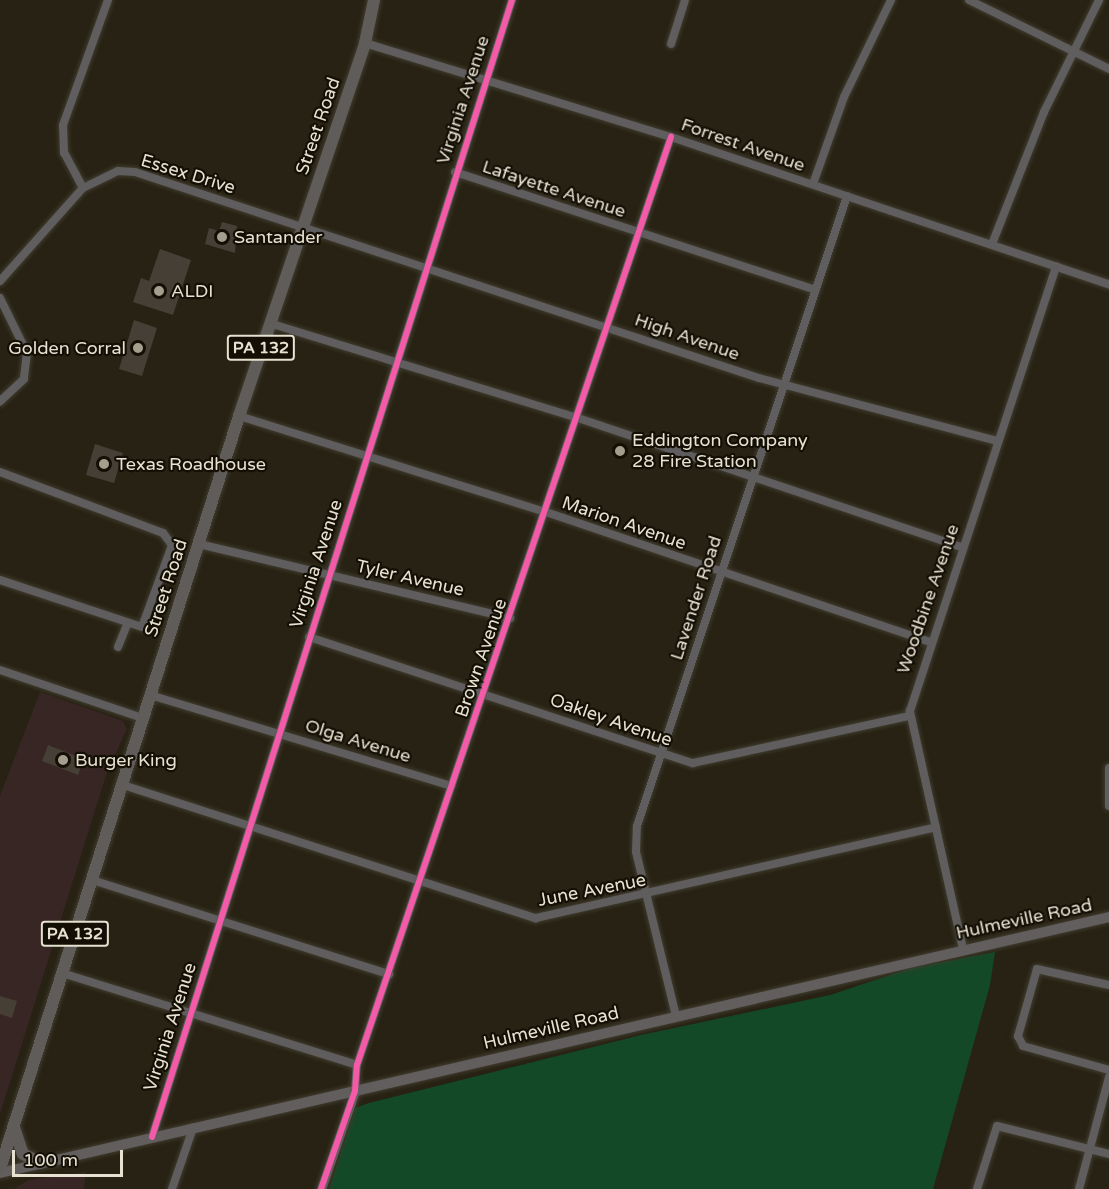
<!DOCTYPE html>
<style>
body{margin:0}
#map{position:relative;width:1109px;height:1189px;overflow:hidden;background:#272213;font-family:"Varela Round",sans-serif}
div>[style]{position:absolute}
.commercial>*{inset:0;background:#382624}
.green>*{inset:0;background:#144928}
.building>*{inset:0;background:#463f35}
.roads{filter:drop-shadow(0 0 2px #403c2f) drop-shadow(0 0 2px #403c2f)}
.minor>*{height:8px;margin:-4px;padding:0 4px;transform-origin:4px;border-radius:4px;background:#5f5d5d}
.tertiary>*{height:9px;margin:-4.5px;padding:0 4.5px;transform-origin:4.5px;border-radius:4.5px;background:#5f5d5d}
.secondary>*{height:10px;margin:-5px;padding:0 5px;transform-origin:5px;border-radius:5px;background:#625e5e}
.primary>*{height:12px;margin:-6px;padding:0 6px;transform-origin:6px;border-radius:6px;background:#605c5a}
.cycleway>*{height:6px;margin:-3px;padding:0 3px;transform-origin:3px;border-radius:3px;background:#f35aa7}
.dots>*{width:16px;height:16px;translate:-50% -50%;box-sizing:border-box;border:3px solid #130f05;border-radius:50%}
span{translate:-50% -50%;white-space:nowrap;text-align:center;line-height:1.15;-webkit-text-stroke:4.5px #130f05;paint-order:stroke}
.shield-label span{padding:2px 4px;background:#130f05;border:2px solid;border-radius:4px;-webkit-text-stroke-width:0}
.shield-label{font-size:16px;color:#e7e1d1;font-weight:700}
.street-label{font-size:18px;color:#e7e1d1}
.poi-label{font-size:18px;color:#e7e1d1}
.left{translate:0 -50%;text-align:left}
.right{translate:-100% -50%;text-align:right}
.scale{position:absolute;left:12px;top:1150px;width:111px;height:27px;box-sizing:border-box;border:3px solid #e7e1d1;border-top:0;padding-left:8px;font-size:18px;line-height:21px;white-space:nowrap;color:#e7e1d1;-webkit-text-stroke:4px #130f05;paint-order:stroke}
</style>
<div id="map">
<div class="commercial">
<div style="clip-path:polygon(40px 692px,123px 721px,127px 729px,107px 772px,0 1114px,0 796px)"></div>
<div style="clip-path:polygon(86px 1172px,84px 1189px,14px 1189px,28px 1180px)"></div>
</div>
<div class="green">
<div style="clip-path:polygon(995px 952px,990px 985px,933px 1189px,329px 1189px,355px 1108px,369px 1103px,641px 1035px,830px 995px,911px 968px)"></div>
</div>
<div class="building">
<div style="clip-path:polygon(222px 222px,237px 226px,235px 253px,205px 244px,209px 228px,219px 231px)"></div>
<div style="clip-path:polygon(160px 249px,191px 260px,173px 315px,133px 302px,141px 278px,149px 281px)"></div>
<div style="clip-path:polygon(134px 320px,157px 328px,142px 376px,119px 369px)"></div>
<div style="clip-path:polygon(95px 444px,123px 453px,114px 483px,86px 475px)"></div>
<div style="clip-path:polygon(48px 745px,84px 759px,78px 775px,42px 761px)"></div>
<div style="clip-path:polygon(0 996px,17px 1001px,12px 1018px,0 1014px)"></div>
</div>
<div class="roads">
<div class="minor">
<div style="left:969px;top:0;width:156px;rotate:26.2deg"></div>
<div style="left:365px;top:43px;width:320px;rotate:17.1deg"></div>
<div style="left:671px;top:137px;width:462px;rotate:18.6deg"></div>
<div style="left:671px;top:44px;width:46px;rotate:-72.3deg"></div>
<div style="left:455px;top:172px;width:379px;rotate:18.1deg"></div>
<div style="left:813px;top:184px;width:92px;rotate:-70.4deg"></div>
<div style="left:844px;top:97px;width:108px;rotate:-64.1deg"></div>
<div style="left:83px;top:188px;width:40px;rotate:-118deg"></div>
<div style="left:64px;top:153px;width:28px;rotate:-92deg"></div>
<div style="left:63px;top:125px;width:133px;rotate:-70.2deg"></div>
<div style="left:992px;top:244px;width:142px;rotate:-68.5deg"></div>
<div style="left:1044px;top:112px;width:125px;rotate:-63.8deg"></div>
<div style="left:0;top:281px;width:125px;rotate:-48.3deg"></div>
<div style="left:83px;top:188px;width:39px;rotate:-26deg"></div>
<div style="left:118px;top:171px;width:17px;rotate:3deg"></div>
<div style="left:135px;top:172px;width:657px;rotate:18.27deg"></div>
<div style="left:759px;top:378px;width:246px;rotate:14.8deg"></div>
<div style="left:0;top:298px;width:61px;rotate:63.9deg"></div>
<div style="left:27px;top:353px;width:26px;rotate:97deg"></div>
<div style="left:24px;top:379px;width:33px;rotate:137deg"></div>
<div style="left:269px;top:323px;width:323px;rotate:17.1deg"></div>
<div style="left:578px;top:418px;width:405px;rotate:18.6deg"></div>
<div style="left:239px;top:416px;width:322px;rotate:17.4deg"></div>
<div style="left:546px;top:512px;width:404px;rotate:18.7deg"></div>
<div style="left:0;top:472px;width:174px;rotate:20.5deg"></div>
<div style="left:163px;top:533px;width:15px;rotate:53deg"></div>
<div style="left:172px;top:545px;width:87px;rotate:110.1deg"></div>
<div style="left:142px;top:627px;width:150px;rotate:-161.7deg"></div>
<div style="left:199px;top:544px;width:320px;rotate:13.4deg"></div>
<div style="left:309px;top:637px;width:404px;rotate:18.2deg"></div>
<div style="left:693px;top:763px;width:221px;rotate:-12.3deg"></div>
<div style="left:118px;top:647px;width:24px;rotate:-68deg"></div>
<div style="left:0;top:670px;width:151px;rotate:18.6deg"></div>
<div style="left:150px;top:695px;width:315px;rotate:16.8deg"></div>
<div style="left:1109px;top:768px;width:38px;rotate:90deg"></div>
<div style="left:123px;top:785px;width:434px;rotate:17.9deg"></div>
<div style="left:536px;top:918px;width:410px;rotate:-12.8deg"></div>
<div style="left:92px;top:880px;width:312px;rotate:17.6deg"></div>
<div style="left:963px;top:949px;width:244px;rotate:-102.6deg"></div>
<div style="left:910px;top:711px;width:468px;rotate:-71.8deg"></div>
<div style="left:62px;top:973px;width:309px;rotate:17.3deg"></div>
<div style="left:1109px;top:985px;width:74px;rotate:-167.5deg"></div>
<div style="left:1037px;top:969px;width:70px;rotate:105.8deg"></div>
<div style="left:1018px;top:1036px;width:11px;rotate:63deg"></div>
<div style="left:1023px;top:1046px;width:89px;rotate:15.6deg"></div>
<div style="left:676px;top:1016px;width:169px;rotate:-103.7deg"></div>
<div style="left:636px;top:852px;width:26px;rotate:-88deg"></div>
<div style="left:637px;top:826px;width:664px;rotate:-71.57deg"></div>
<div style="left:355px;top:1091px;width:26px;rotate:-86deg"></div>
<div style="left:357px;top:1065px;width:980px;rotate:-71.31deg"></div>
<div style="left:152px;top:1137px;width:1193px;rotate:-72.43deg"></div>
<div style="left:172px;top:1189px;width:65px;rotate:-71deg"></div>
<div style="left:977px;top:1189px;width:66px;rotate:-72.4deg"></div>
<div style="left:997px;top:1126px;width:115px;rotate:14deg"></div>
<div style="left:1079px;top:1189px;width:116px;rotate:-75deg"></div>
</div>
<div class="tertiary">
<div style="left:321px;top:1189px;width:104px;rotate:-70.9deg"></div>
</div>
<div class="secondary">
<div style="left:0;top:1173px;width:1138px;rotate:-13deg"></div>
</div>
<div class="primary">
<div style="left:14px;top:1127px;width:28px;rotate:72deg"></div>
<div style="left:23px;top:1154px;width:20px;rotate:27deg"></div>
<div style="left:0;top:1169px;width:790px;rotate:-72.39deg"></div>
<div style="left:239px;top:416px;width:394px;rotate:-71.3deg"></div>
<div style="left:365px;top:43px;width:44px;rotate:-78.2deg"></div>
</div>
</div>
<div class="cycleway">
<div style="left:152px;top:1137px;width:1193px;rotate:-72.43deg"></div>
<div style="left:321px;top:1189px;width:104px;rotate:-70.9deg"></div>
<div style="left:355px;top:1091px;width:26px;rotate:-86deg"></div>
<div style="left:357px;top:1065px;width:980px;rotate:-71.31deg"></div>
</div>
<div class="dots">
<div style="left:222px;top:237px;background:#a49e8e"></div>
<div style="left:159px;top:291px;background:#a49e8e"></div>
<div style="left:138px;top:348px;background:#a49e8e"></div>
<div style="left:620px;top:451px;background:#a49e8e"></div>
<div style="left:104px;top:464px;background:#a49e8e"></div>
<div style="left:63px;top:760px;background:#a49e8e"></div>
</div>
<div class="shield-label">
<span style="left:261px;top:348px">PA 132</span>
<span style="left:75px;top:934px">PA 132</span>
</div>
<div class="street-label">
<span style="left:463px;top:100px;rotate:-72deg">Virginia Avenue</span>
<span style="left:318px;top:126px;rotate:-71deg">Street Road</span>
<span style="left:743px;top:145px;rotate:19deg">Forrest Avenue</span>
<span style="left:188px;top:174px;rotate:17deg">Essex Drive</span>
<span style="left:554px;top:189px;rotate:18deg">Lafayette Avenue</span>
<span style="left:687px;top:337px;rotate:19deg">High Avenue</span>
<span style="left:624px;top:523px;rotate:19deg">Marion Avenue</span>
<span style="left:316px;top:564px;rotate:-72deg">Virginia Avenue</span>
<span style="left:410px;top:578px;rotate:13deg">Tyler Avenue</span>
<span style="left:166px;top:588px;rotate:-72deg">Street Road</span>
<span style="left:696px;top:598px;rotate:-72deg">Lavender Road</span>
<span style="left:928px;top:599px;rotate:-71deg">Woodbine Avenue</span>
<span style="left:481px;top:658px;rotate:-71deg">Brown Avenue</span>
<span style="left:611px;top:720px;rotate:19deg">Oakley Avenue</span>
<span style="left:358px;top:741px;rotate:17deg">Olga Avenue</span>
<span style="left:592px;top:890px;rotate:-11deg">June Avenue</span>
<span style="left:1024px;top:919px;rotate:-12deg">Hulmeville Road</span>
<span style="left:170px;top:1027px;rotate:-72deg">Virginia Avenue</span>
<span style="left:551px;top:1028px;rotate:-13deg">Hulmeville Road</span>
</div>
<div class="poi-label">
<span class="left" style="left:234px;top:237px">Santander</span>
<span class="left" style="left:171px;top:291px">ALDI</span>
<span class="right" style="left:126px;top:348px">Golden Corral</span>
<span class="left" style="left:632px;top:451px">Eddington Company<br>28 Fire Station</span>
<span class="left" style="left:116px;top:464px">Texas Roadhouse</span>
<span class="left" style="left:75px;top:760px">Burger King</span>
</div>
<div class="scale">100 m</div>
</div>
